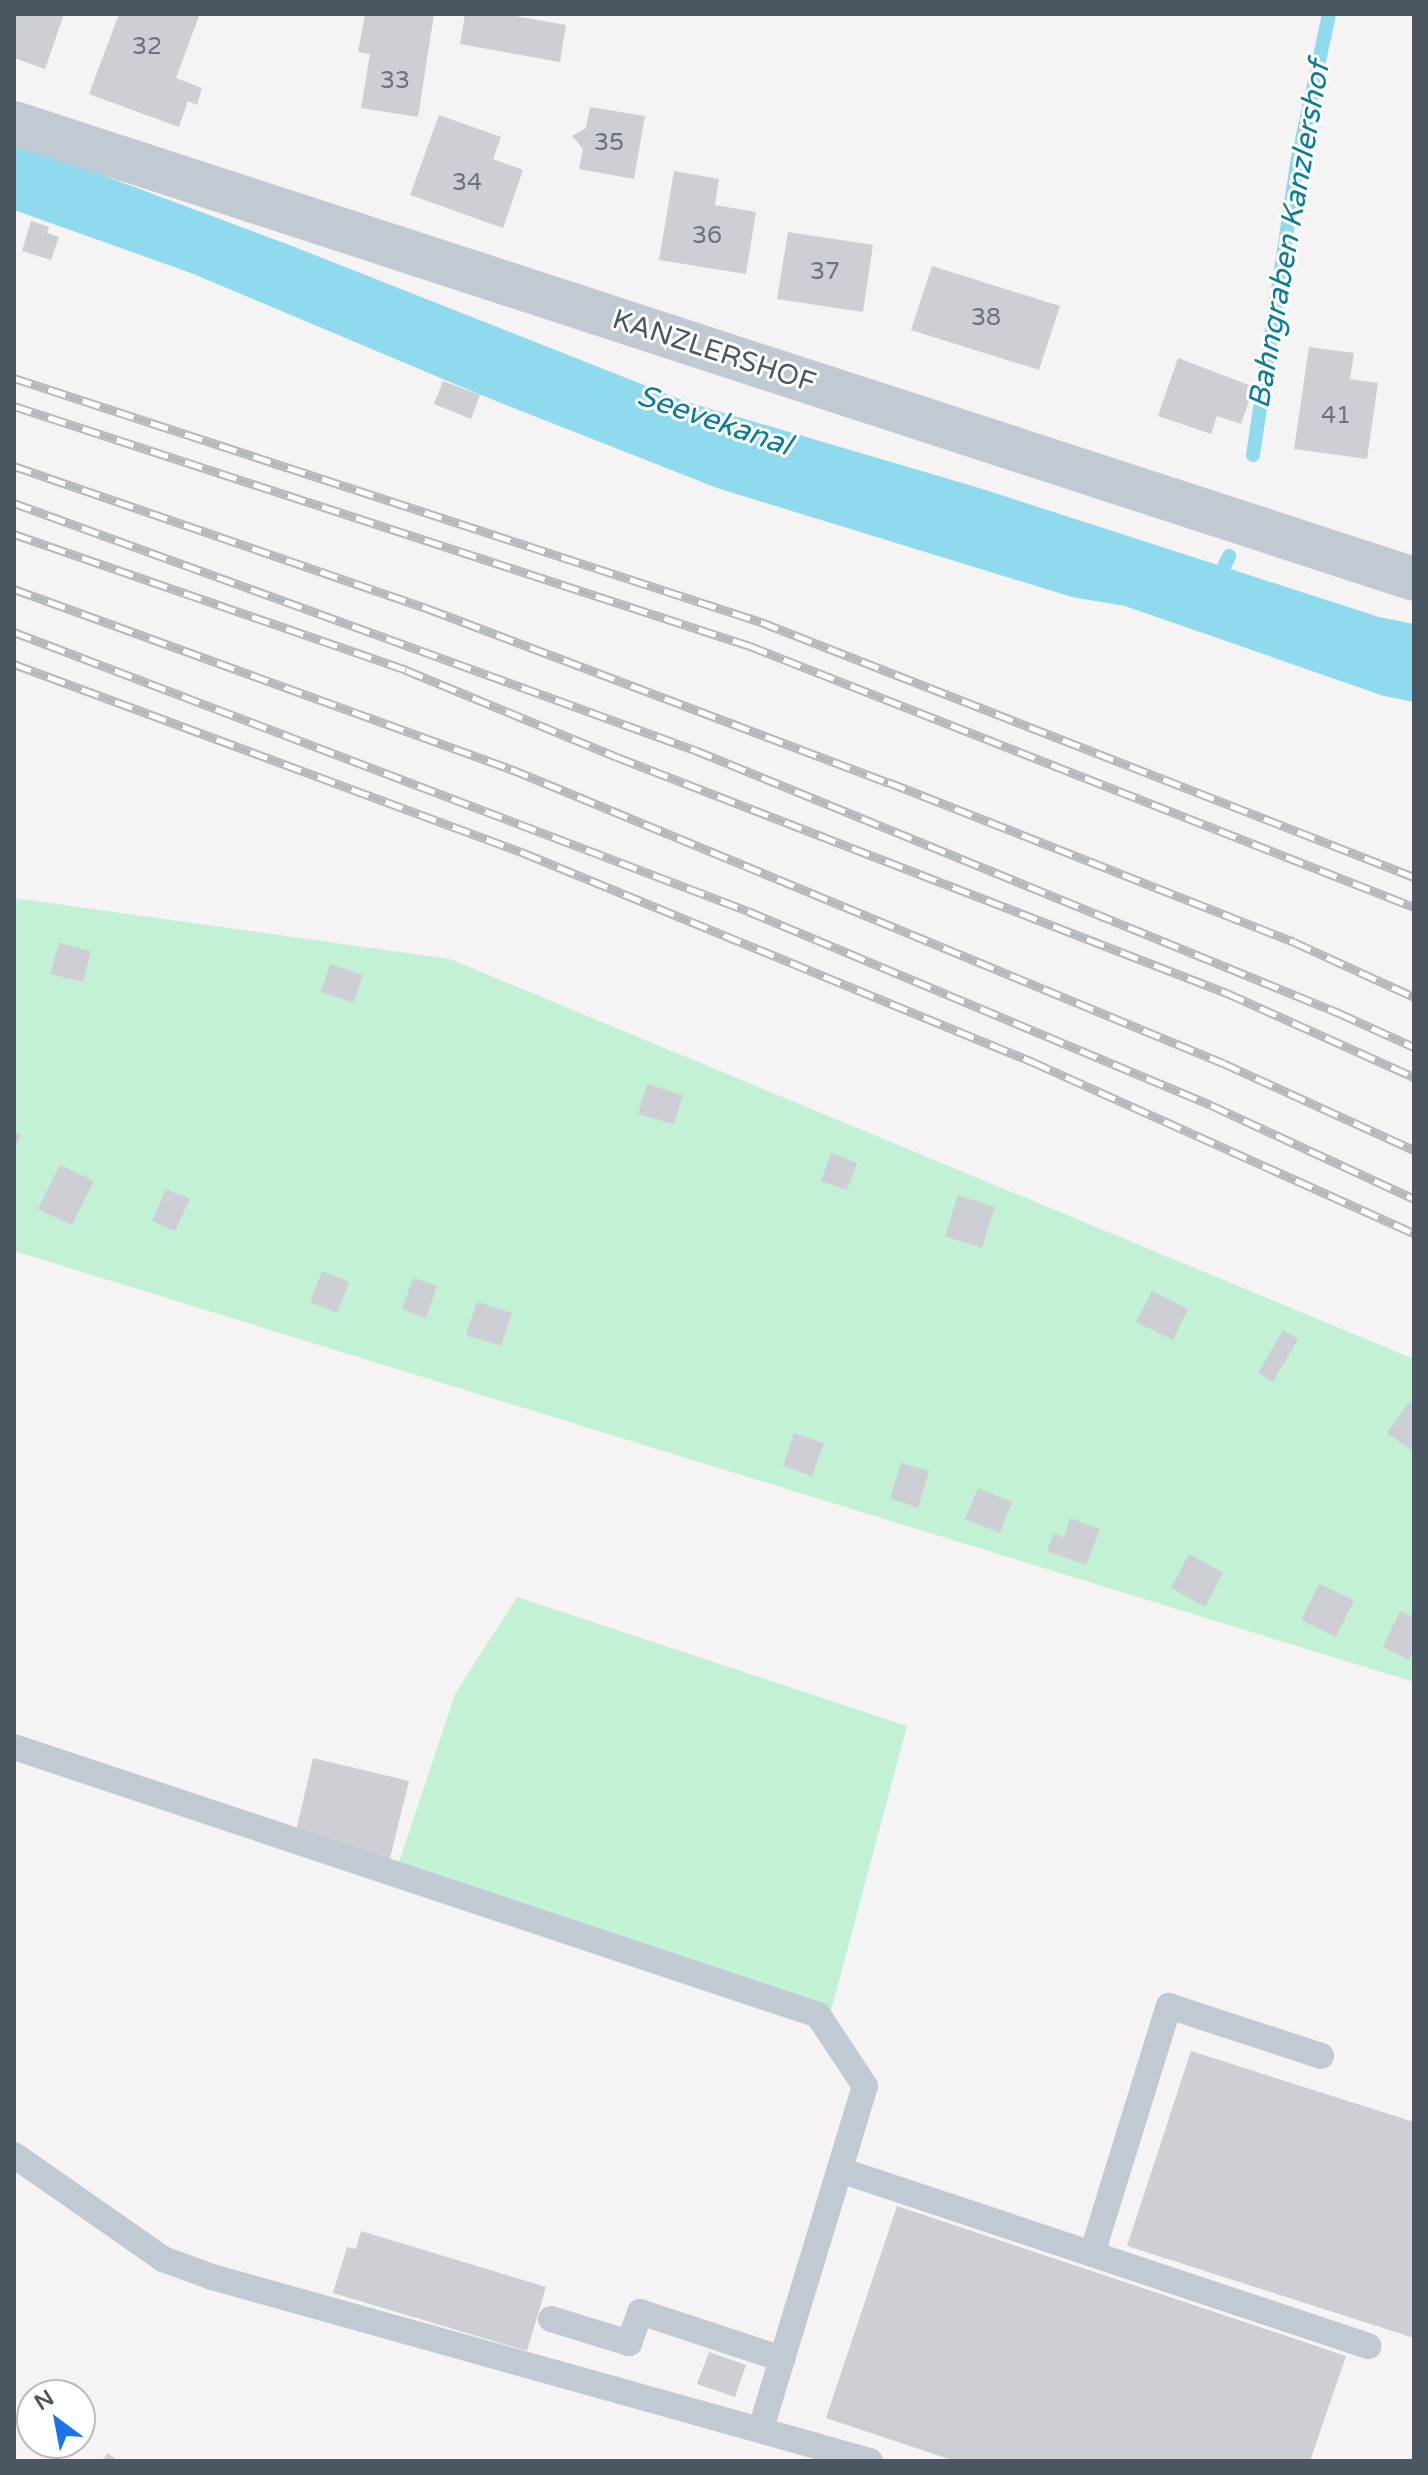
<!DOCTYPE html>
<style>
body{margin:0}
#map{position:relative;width:1428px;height:2475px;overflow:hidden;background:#f5f3f3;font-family:"Varela Round",sans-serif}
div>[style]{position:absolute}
.green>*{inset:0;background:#c3f1d5}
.water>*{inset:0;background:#90daee}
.stream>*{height:14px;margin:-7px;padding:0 7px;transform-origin:7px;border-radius:7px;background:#90daee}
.building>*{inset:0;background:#cdcfd5}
.service>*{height:26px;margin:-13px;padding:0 13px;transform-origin:13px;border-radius:13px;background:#c1cad2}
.minor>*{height:44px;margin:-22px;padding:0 22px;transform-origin:22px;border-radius:22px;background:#c1cad2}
.rail>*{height:9px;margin-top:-4.5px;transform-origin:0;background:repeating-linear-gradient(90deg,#fff 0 18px,#b5b8bd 0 36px);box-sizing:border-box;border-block:2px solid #b5b8bd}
span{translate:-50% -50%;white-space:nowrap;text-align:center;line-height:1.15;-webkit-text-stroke:6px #fff;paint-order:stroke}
.number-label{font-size:24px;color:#6b747e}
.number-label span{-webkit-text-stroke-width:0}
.street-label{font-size:28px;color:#4a5661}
.water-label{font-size:30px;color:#0c7c9b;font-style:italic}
.frame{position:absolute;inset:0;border:16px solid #4a5661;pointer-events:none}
.north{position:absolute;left:16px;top:2379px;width:80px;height:80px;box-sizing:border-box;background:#fff;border:2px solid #b7bbc0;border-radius:50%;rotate:328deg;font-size:22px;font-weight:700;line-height:32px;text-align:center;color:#4a5661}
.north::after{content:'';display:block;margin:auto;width:28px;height:36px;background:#1a73e8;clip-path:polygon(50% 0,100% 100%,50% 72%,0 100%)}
</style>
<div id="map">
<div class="green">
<div style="clip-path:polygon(14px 898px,450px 959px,1414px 1359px,1414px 1682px,14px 1251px)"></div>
<div style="clip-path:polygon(517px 1597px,907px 1726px,831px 2011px,399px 1862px,455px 1694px)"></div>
</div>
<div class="water">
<div style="clip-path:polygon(14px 142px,292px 246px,687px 402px,976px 487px,1379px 617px,1414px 624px,1414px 702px,1384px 696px,1125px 606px,1072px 597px,717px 488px,481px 395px,191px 273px,14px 210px)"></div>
</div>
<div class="stream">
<div style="left:1253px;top:455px;width:299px;rotate:-81.4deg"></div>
<div style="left:1298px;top:159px;width:148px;rotate:-77.9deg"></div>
<div style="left:1217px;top:581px;width:28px;rotate:-64deg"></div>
</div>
<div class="building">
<div style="clip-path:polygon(14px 14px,64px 14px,45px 69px,14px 58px)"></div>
<div style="clip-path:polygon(119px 14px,199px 16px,176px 78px,202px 88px,197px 105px,188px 101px,179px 127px,89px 94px)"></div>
<div style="clip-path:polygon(365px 14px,434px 14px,418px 117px,361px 108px,370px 54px,358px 52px)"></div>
<div style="clip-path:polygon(465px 14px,503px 14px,566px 25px,560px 62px,460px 44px)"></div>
<div style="clip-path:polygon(590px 107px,645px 116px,634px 179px,579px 169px,583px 149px,572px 136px,586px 128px)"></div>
<div style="clip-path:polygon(439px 115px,501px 137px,493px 159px,523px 170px,503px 228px,410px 195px)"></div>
<div style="clip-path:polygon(674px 171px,719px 179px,715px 205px,756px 212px,746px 274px,659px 260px)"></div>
<div style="clip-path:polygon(31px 221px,49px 227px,47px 233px,59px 237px,51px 260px,22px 251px)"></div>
<div style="clip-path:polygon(788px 232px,873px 245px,863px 312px,777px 299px)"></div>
<div style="clip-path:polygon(932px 266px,1060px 306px,1039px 370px,911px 330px)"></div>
<div style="clip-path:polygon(1309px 347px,1354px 353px,1350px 379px,1378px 383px,1367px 459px,1294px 449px)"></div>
<div style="clip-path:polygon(1178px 358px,1254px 387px,1241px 424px,1217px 416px,1211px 434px,1158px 416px)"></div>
<div style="clip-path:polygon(443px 381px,480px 395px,471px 419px,434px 404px)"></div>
<div style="clip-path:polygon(59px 943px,91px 951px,83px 982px,50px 974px)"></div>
<div style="clip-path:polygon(330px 964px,363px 975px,354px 1003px,321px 992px)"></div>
<div style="clip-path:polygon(647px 1084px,683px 1095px,674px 1124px,638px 1114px)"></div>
<div style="clip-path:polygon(14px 1132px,21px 1135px,14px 1150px)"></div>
<div style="clip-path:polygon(831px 1153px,857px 1163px,847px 1190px,821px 1181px)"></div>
<div style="clip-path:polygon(60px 1165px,94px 1181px,72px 1225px,38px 1209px)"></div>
<div style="clip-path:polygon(166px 1189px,190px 1199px,175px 1231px,152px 1221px)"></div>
<div style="clip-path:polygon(958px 1195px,995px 1207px,982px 1248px,945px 1236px)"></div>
<div style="clip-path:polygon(322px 1271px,349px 1282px,337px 1313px,310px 1302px)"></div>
<div style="clip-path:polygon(413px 1278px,437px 1286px,426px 1318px,402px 1309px)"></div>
<div style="clip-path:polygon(1152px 1291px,1188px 1309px,1173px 1340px,1136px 1322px)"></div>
<div style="clip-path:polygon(477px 1302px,512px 1313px,501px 1346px,466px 1335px)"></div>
<div style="clip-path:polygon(1283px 1330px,1298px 1339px,1273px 1382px,1258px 1373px)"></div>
<div style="clip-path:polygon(1409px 1402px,1414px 1405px,1414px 1452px,1387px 1433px)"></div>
<div style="clip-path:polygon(794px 1433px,824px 1443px,812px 1476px,783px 1466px)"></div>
<div style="clip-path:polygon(901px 1463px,929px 1471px,918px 1508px,890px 1498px)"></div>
<div style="clip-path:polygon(978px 1488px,1012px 1502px,1000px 1533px,965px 1519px)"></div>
<div style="clip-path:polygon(1070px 1518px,1100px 1529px,1086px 1565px,1047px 1551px,1054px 1533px,1064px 1537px)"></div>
<div style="clip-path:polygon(1189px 1554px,1223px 1573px,1205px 1607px,1171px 1588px)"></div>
<div style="clip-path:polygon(1319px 1584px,1354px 1600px,1336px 1637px,1301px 1620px)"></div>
<div style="clip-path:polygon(1400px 1611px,1414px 1617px,1414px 1649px,1409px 1660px,1383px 1647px)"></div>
<div style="clip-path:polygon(313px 1758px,409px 1781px,389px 1862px,294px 1840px)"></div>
<div style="clip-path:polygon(1191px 2051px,1414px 2122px,1414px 2338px,1127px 2246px)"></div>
<div style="clip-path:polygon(897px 2206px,1346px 2356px,1310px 2461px,955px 2461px,826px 2418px)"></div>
<div style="clip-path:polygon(361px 2231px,546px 2287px,527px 2351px,333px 2293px,347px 2247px,356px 2249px)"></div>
<div style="clip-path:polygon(709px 2352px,746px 2365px,735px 2397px,697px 2384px)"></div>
<div style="clip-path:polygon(108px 2453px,118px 2461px,102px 2461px)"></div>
</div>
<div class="service">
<div style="left:14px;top:1747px;width:847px;rotate:18.43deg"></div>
<div style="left:818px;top:2015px;width:85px;rotate:56.5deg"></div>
<div style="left:865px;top:2086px;width:358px;rotate:106.9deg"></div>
<div style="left:14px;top:2155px;width:182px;rotate:34.9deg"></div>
<div style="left:163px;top:2259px;width:52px;rotate:20.2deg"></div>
<div style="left:212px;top:2277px;width:683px;rotate:15.62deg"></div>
<div style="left:840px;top:2170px;width:557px;rotate:18.43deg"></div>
<div style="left:1092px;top:2254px;width:260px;rotate:-72.8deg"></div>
<div style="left:1169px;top:2006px;width:160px;rotate:18.2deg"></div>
<div style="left:551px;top:2319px;width:82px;rotate:17.1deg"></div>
<div style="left:629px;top:2343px;width:33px;rotate:-70deg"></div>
<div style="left:640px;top:2312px;width:150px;rotate:18.3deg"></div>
</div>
<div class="minor">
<div style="left:14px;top:123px;width:1472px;rotate:18.04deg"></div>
</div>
<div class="rail">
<div style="left:14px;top:378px;width:786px;rotate:18.09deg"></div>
<div style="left:761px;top:622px;width:701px;rotate:21.33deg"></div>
<div style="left:14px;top:406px;width:774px;rotate:18.06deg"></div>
<div style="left:750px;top:646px;width:713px;rotate:21.46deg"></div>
<div style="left:14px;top:466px;width:439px;rotate:19deg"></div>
<div style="left:429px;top:609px;width:491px;rotate:20.7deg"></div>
<div style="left:888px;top:782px;width:436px;rotate:21.5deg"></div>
<div style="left:1294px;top:942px;width:132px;rotate:24.6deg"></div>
<div style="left:14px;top:503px;width:724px;rotate:19.94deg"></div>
<div style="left:695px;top:750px;width:696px;rotate:22.21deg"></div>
<div style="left:1339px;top:1013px;width:82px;rotate:24.4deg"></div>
<div style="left:14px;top:534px;width:415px;rotate:19.1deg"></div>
<div style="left:406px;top:670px;width:228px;rotate:22.4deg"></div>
<div style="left:617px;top:757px;width:654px;rotate:21.15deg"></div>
<div style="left:1227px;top:993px;width:205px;rotate:24.2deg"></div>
<div style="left:14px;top:589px;width:529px;rotate:19.91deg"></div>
<div style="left:511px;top:769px;width:770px;rotate:22.44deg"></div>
<div style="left:1223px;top:1063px;width:210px;rotate:24.5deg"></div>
<div style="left:14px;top:632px;width:785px;rotate:20.81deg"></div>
<div style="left:748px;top:911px;width:502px;rotate:22.73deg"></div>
<div style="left:1211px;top:1105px;width:224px;rotate:24.8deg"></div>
<div style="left:14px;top:664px;width:544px;rotate:20.33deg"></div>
<div style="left:524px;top:853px;width:550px;rotate:22.32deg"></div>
<div style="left:1033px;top:1062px;width:418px;rotate:24.2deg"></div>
</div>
<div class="number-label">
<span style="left:147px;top:47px">32</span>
<span style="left:395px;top:81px">33</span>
<span style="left:609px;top:143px">35</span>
<span style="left:467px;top:183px">34</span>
<span style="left:707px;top:236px">36</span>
<span style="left:825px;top:272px">37</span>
<span style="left:986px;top:318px">38</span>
<span style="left:1336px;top:416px">41</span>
</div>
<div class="street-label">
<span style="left:714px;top:351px;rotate:18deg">KANZLERSHOF</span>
</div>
<div class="water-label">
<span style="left:1290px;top:235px;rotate:-80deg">Bahngraben Kanzlershof</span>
<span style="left:714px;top:421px;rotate:19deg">Seevekanal</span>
</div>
<div class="frame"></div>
<div class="north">N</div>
</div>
